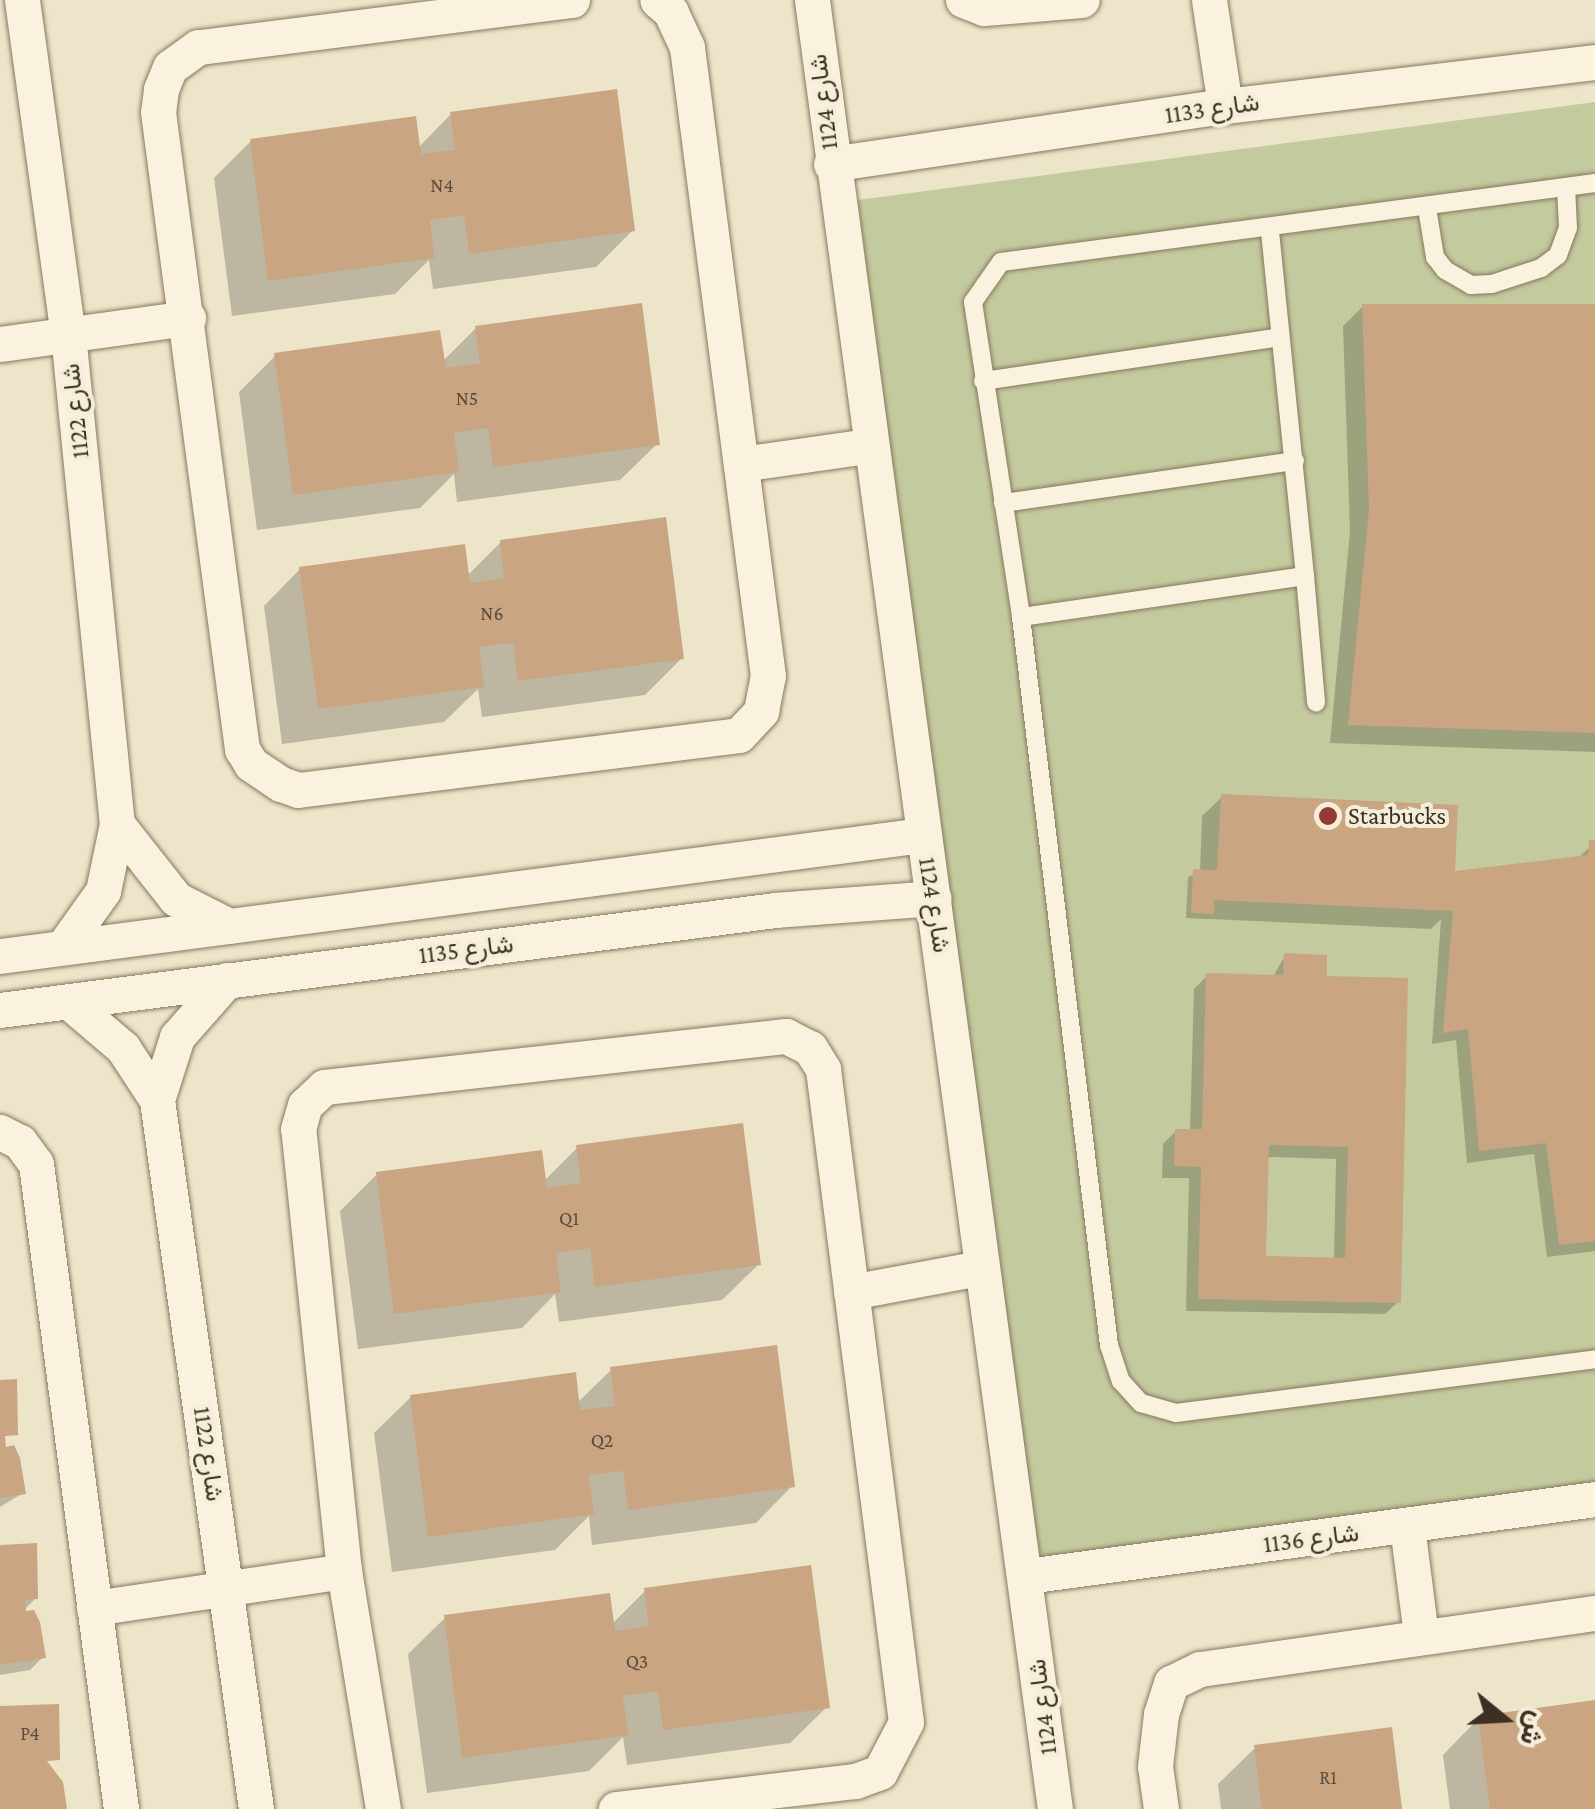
<!DOCTYPE html>
<meta charset="utf-8">
<style>
body{margin:0}
#map{position:relative;width:1595px;height:1809px;overflow:hidden;background:#ede5ca;font-family:"Crimson Pro",Vazirmatn,serif}
div>[style]{position:absolute}
.green>*{inset:0;background:#c3cb9e}
.shadow>*{inset:0;background:#0003}
.building>*{inset:0;background:#c9a582}
.roads{filter:drop-shadow(0 0 2px #89785f) drop-shadow(0 0 2px #89785f)}
.lane>*{height:18px;margin:-9px;padding:0 9px;transform-origin:9px;border-radius:9px;background:#f8f2de}
.street>*{height:35px;margin:-17.5px;padding:0 17.5px;transform-origin:17.5px;border-radius:17.5px;background:#f8f2de}
.dots>*{width:28px;height:28px;translate:-50% -50%;box-sizing:border-box;border:5px solid #f5efda;border-radius:50%}
span{translate:-50% -50%;white-space:nowrap;text-align:center;line-height:1.15;-webkit-text-stroke:8px #f5efda;paint-order:stroke}
.number-label{font-size:20px;color:#5e4d3a}
.number-label span{-webkit-text-stroke-width:0}
.street-label{font-size:25px;color:#3b3022}
.poi-label{font-size:25px;color:#3b3022}
.left{translate:0 -50%;text-align:left}
.north{position:absolute;left:1455px;top:1669px;width:100px;height:100px;-webkit-text-stroke:8px #f5efda;paint-order:stroke;rotate:108deg;font-size:28px;font-weight:700;line-height:40px;text-align:center;color:#3b3022}
.north::after{content:'';display:block;margin:auto;width:35px;height:45px;background:#3b3022;clip-path:polygon(50% 0,100% 100%,50% 72%,0 100%)}
</style>
<div id="map">
<div class="green">
<div style="clip-path:polygon(1595px 102px,1595px 1499px,1027px 1576px,858px 200px)"></div>
</div>
<div class="shadow">
<div style="clip-path:polygon(451px 114px,633px 230px,596px 267px,433px 289px,429px 260px,395px 294px,232px 316px,214px 178px,251px 141px,418px 148px)"></div>
<div style="clip-path:polygon(1363px 306px,1595px 307px,1595px 752px,1330px 743px,1350px 531px,1343px 326px)"></div>
<div style="clip-path:polygon(476px 328px,657px 444px,620px 480px,457px 502px,454px 474px,420px 508px,257px 530px,239px 392px,276px 355px,442px 362px)"></div>
<div style="clip-path:polygon(501px 542px,682px 658px,645px 695px,482px 717px,478px 689px,444px 722px,282px 744px,264px 606px,300px 569px,467px 576px)"></div>
<div style="clip-path:polygon(1222px 797px,1452px 877px,1577px 859px,1595px 842px,1595px 1251px,1547px 1257px,1534px 1154px,1467px 1163px,1456px 1040px,1432px 1044px,1441px 919px,1431px 929px,1186px 918px,1188px 877px,1200px 872px,1202px 816px)"></div>
<div style="clip-path:polygon(evenodd,1285px 956px,1324px 978px,1398px 1302px,1385px 1314px,1186px 1311px,1189px 1178px,1162px 1178px,1163px 1144px,1176px 1131px,1190px 1131px,1194px 989px,1207px 976px,1272px 978px,1285px 956px,1266px 1157px,1336px 1159px,1334px 1260px,1264px 1259px,1266px 1157px)"></div>
<div style="clip-path:polygon(577px 1148px,759px 1264px,722px 1300px,559px 1322px,555px 1294px,522px 1328px,358px 1349px,340px 1211px,377px 1174px,543px 1182px)"></div>
<div style="clip-path:polygon(611px 1370px,792px 1486px,756px 1523px,592px 1545px,589px 1516px,555px 1550px,392px 1572px,374px 1433px,411px 1397px,577px 1403px)"></div>
<div style="clip-path:polygon(0 1450px,23px 1493px,0 1507px)"></div>
<div style="clip-path:polygon(0 1547px,36px 1598px,20px 1614px,43px 1657px,30px 1670px,0 1675px)"></div>
<div style="clip-path:polygon(645px 1591px,827px 1707px,790px 1743px,627px 1765px,623px 1737px,589px 1771px,427px 1793px,408px 1654px,445px 1618px,612px 1624px)"></div>
<div style="clip-path:polygon(1595px 1702px,1595px 1809px,1450px 1809px,1443px 1755px,1479px 1718px)"></div>
<div style="clip-path:polygon(1255px 1748px,1400px 1809px,1221px 1809px,1218px 1784px)"></div>
</div>
<div class="building">
<div style="clip-path:polygon(617px 89px,635px 231px,469px 254px,464px 215px,430px 220px,434px 258px,268px 281px,250px 139px,416px 116px,421px 154px,455px 150px,450px 112px)"></div>
<div style="clip-path:polygon(642px 303px,660px 445px,493px 467px,488px 428px,454px 433px,459px 472px,293px 495px,274px 353px,440px 330px,446px 368px,480px 363px,475px 326px)"></div>
<div style="clip-path:polygon(1362px 304px,1595px 304px,1595px 733px,1348px 725px,1369px 510px)"></div>
<div style="clip-path:polygon(666px 517px,684px 659px,518px 681px,513px 643px,479px 647px,484px 687px,318px 709px,299px 567px,465px 544px,470px 583px,504px 578px,500px 540px)"></div>
<div style="clip-path:polygon(1221px 794px,1458px 805px,1455px 871px,1588px 855px,1589px 840px,1595px 840px,1595px 1241px,1559px 1245px,1546px 1143px,1479px 1151px,1468px 1029px,1443px 1033px,1453px 911px,1214px 900px,1214px 914px,1191px 913px,1193px 869px,1217px 870px)"></div>
<div style="clip-path:polygon(evenodd,1284px 953px,1327px 955px,1327px 976px,1408px 978px,1401px 1303px,1198px 1299px,1201px 1167px,1174px 1166px,1175px 1129px,1202px 1129px,1206px 973px,1283px 975px,1284px 953px,1269px 1145px,1348px 1147px,1345px 1258px,1266px 1256px,1269px 1145px)"></div>
<div style="clip-path:polygon(743px 1123px,761px 1265px,595px 1287px,590px 1248px,556px 1253px,561px 1292px,394px 1314px,376px 1172px,542px 1150px,547px 1188px,581px 1183px,576px 1145px)"></div>
<div style="clip-path:polygon(777px 1345px,795px 1487px,628px 1510px,623px 1471px,589px 1475px,594px 1514px,428px 1537px,410px 1395px,576px 1372px,580px 1410px,615px 1406px,610px 1367px)"></div>
<div style="clip-path:polygon(17px 1379px,18px 1435px,5px 1436px,6px 1447px,14px 1445px,20px 1458px,26px 1494px,0 1498px,0 1380px)"></div>
<div style="clip-path:polygon(37px 1543px,38px 1599px,25px 1600px,26px 1611px,34px 1610px,40px 1622px,46px 1658px,0 1665px,0 1545px)"></div>
<div style="clip-path:polygon(811px 1565px,830px 1708px,663px 1730px,658px 1691px,623px 1696px,628px 1735px,462px 1758px,444px 1615px,610px 1593px,615px 1631px,649px 1626px,644px 1588px)"></div>
<div style="clip-path:polygon(1595px 1700px,1595px 1809px,1490px 1809px,1478px 1716px)"></div>
<div style="clip-path:polygon(59px 1704px,60px 1760px,47px 1761px,63px 1782px,67px 1809px,0 1809px,0 1706px)"></div>
<div style="clip-path:polygon(1392px 1727px,1402px 1809px,1262px 1809px,1254px 1745px)"></div>
</div>
<div class="roads">
<div class="lane">
<div style="left:1595px;top:183px;width:599px;rotate:172.42deg"></div>
<div style="left:1001px;top:262px;width:49px;rotate:125deg"></div>
<div style="left:973px;top:302px;width:319px;rotate:81.3deg"></div>
<div style="left:1021px;top:617px;width:733px;rotate:83.11deg"></div>
<div style="left:1109px;top:1345px;width:38px;rotate:72deg"></div>
<div style="left:1121px;top:1381px;width:30px;rotate:48deg"></div>
<div style="left:1141px;top:1403px;width:36px;rotate:16deg"></div>
<div style="left:1176px;top:1413px;width:422px;rotate:-7.3deg"></div>
<div style="left:1427px;top:208px;width:50px;rotate:80.7deg"></div>
<div style="left:1435px;top:257px;width:16px;rotate:52deg"></div>
<div style="left:1445px;top:270px;width:30px;rotate:30deg"></div>
<div style="left:1471px;top:285px;width:21px;rotate:-3deg"></div>
<div style="left:1492px;top:284px;width:52px;rotate:-18.1deg"></div>
<div style="left:1541px;top:268px;width:21px;rotate:-37deg"></div>
<div style="left:1558px;top:255px;width:29px;rotate:-70deg"></div>
<div style="left:1568px;top:228px;width:41px;rotate:-92.8deg"></div>
<div style="left:983px;top:381px;width:300px;rotate:-8.4deg"></div>
<div style="left:1003px;top:503px;width:295px;rotate:-8.2deg"></div>
<div style="left:1305px;top:576px;width:127px;rotate:85deg"></div>
<div style="left:1021px;top:617px;width:287px;rotate:-8.2deg"></div>
<div style="left:1305px;top:576px;width:346px;rotate:-95.8deg"></div>
</div>
<div class="street">
<div style="left:22px;top:0;width:337px;rotate:82.2deg"></div>
<div style="left:68px;top:334px;width:492px;rotate:84.3deg"></div>
<div style="left:117px;top:824px;width:68px;rotate:101.8deg"></div>
<div style="left:103px;top:891px;width:69px;rotate:125.5deg"></div>
<div style="left:572px;top:0;width:377px;rotate:172.8deg"></div>
<div style="left:198px;top:47px;width:34px;rotate:144deg"></div>
<div style="left:170px;top:67px;width:24px;rotate:112deg"></div>
<div style="left:161px;top:89px;width:23px;rotate:97deg"></div>
<div style="left:158px;top:112px;width:643px;rotate:82.49deg"></div>
<div style="left:242px;top:749px;width:17px;rotate:59deg"></div>
<div style="left:251px;top:764px;width:36px;rotate:34deg"></div>
<div style="left:281px;top:784px;width:18px;rotate:19deg"></div>
<div style="left:298px;top:790px;width:444px;rotate:-7.1deg"></div>
<div style="left:739px;top:735px;width:33px;rotate:-47deg"></div>
<div style="left:761px;top:711px;width:36px;rotate:-79deg"></div>
<div style="left:768px;top:676px;width:634px;rotate:-97.34deg"></div>
<div style="left:687px;top:47px;width:38px;rotate:-115deg"></div>
<div style="left:671px;top:12px;width:18px;rotate:-139deg"></div>
<div style="left:812px;top:0;width:1825px;rotate:82.35deg"></div>
<div style="left:963px;top:0;width:22px;rotate:21deg"></div>
<div style="left:984px;top:8px;width:98px;rotate:-4.7deg"></div>
<div style="left:1209px;top:0;width:107px;rotate:81.4deg"></div>
<div style="left:831px;top:164px;width:398px;rotate:-8.4deg"></div>
<div style="left:1225px;top:106px;width:373px;rotate:-6.8deg"></div>
<div style="left:0;top:344px;width:190px;rotate:-7.9deg"></div>
<div style="left:741px;top:464px;width:128px;rotate:-8.1deg"></div>
<div style="left:117px;top:824px;width:95px;rotate:51.8deg"></div>
<div style="left:176px;top:899px;width:59px;rotate:27deg"></div>
<div style="left:0;top:956px;width:931px;rotate:-7.47deg"></div>
<div style="left:69px;top:1002px;width:71px;rotate:40.4deg"></div>
<div style="left:123px;top:1048px;width:62px;rotate:56.8deg"></div>
<div style="left:157px;top:1100px;width:716px;rotate:82.05deg"></div>
<div style="left:0;top:1010px;width:781px;rotate:-7.35deg"></div>
<div style="left:775px;top:910px;width:159px;rotate:-4.3deg"></div>
<div style="left:157px;top:1100px;width:66px;rotate:-72.4deg"></div>
<div style="left:177px;top:1037px;width:76px;rotate:-48.7deg"></div>
<div style="left:0;top:1132px;width:22px;rotate:27deg"></div>
<div style="left:20px;top:1142px;width:27px;rotate:54deg"></div>
<div style="left:36px;top:1164px;width:651px;rotate:82.49deg"></div>
<div style="left:851px;top:1292px;width:130px;rotate:-10.6deg"></div>
<div style="left:1407px;top:1526px;width:111px;rotate:82.7deg"></div>
<div style="left:1027px;top:1576px;width:573px;rotate:-7.72deg"></div>
<div style="left:94px;top:1608px;width:253px;rotate:-8.4deg"></div>
<div style="left:383px;top:1809px;width:241px;rotate:-99.3deg"></div>
<div style="left:344px;top:1571px;width:444px;rotate:-95.9deg"></div>
<div style="left:298px;top:1129px;width:25px;rotate:-74deg"></div>
<div style="left:305px;top:1105px;width:26px;rotate:-43deg"></div>
<div style="left:324px;top:1087px;width:465px;rotate:-6.3deg"></div>
<div style="left:786px;top:1036px;width:27px;rotate:27deg"></div>
<div style="left:810px;top:1048px;width:25px;rotate:58deg"></div>
<div style="left:823px;top:1069px;width:658px;rotate:82.76deg"></div>
<div style="left:906px;top:1722px;width:56px;rotate:117.5deg"></div>
<div style="left:880px;top:1772px;width:27px;rotate:160deg"></div>
<div style="left:855px;top:1781px;width:241px;rotate:173.3deg"></div>
<div style="left:1161px;top:1809px;width:43px;rotate:-97.9deg"></div>
<div style="left:1155px;top:1766px;width:52px;rotate:-83.4deg"></div>
<div style="left:1161px;top:1714px;width:33px;rotate:-72deg"></div>
<div style="left:1171px;top:1683px;width:32px;rotate:-26deg"></div>
<div style="left:1200px;top:1669px;width:399px;rotate:-8.1deg"></div>
</div>
</div>
<div class="dots">
<div style="left:1328px;top:816px;background:#963832"></div>
</div>
<div class="number-label">
<span style="left:442px;top:185px">N4</span>
<span style="left:467px;top:398px">N5</span>
<span style="left:492px;top:613px">N6</span>
<span style="left:569px;top:1218px">Q1</span>
<span style="left:602px;top:1440px">Q2</span>
<span style="left:637px;top:1661px">Q3</span>
<span style="left:30px;top:1733px">P4</span>
<span style="left:1328px;top:1777px">R1</span>
</div>
<div class="street-label">
<span style="left:824px;top:102px;rotate:-97deg">شارع 1124</span>
<span style="left:1212px;top:109px;rotate:-8deg">شارع 1133</span>
<span style="left:76px;top:411px;rotate:-96deg">شارع 1122</span>
<span style="left:934px;top:905px;rotate:81deg">شارع 1124</span>
<span style="left:466px;top:950px;rotate:-7deg">شارع 1135</span>
<span style="left:208px;top:1454px;rotate:82deg">شارع 1122</span>
<span style="left:1311px;top:1539px;rotate:-7deg">شارع 1136</span>
<span style="left:1043px;top:1707px;rotate:-97deg">شارع 1124</span>
</div>
<div class="poi-label">
<span class="left" style="left:1348px;top:816px">Starbucks</span>
</div>
<div class="north">ش</div>
</div>
